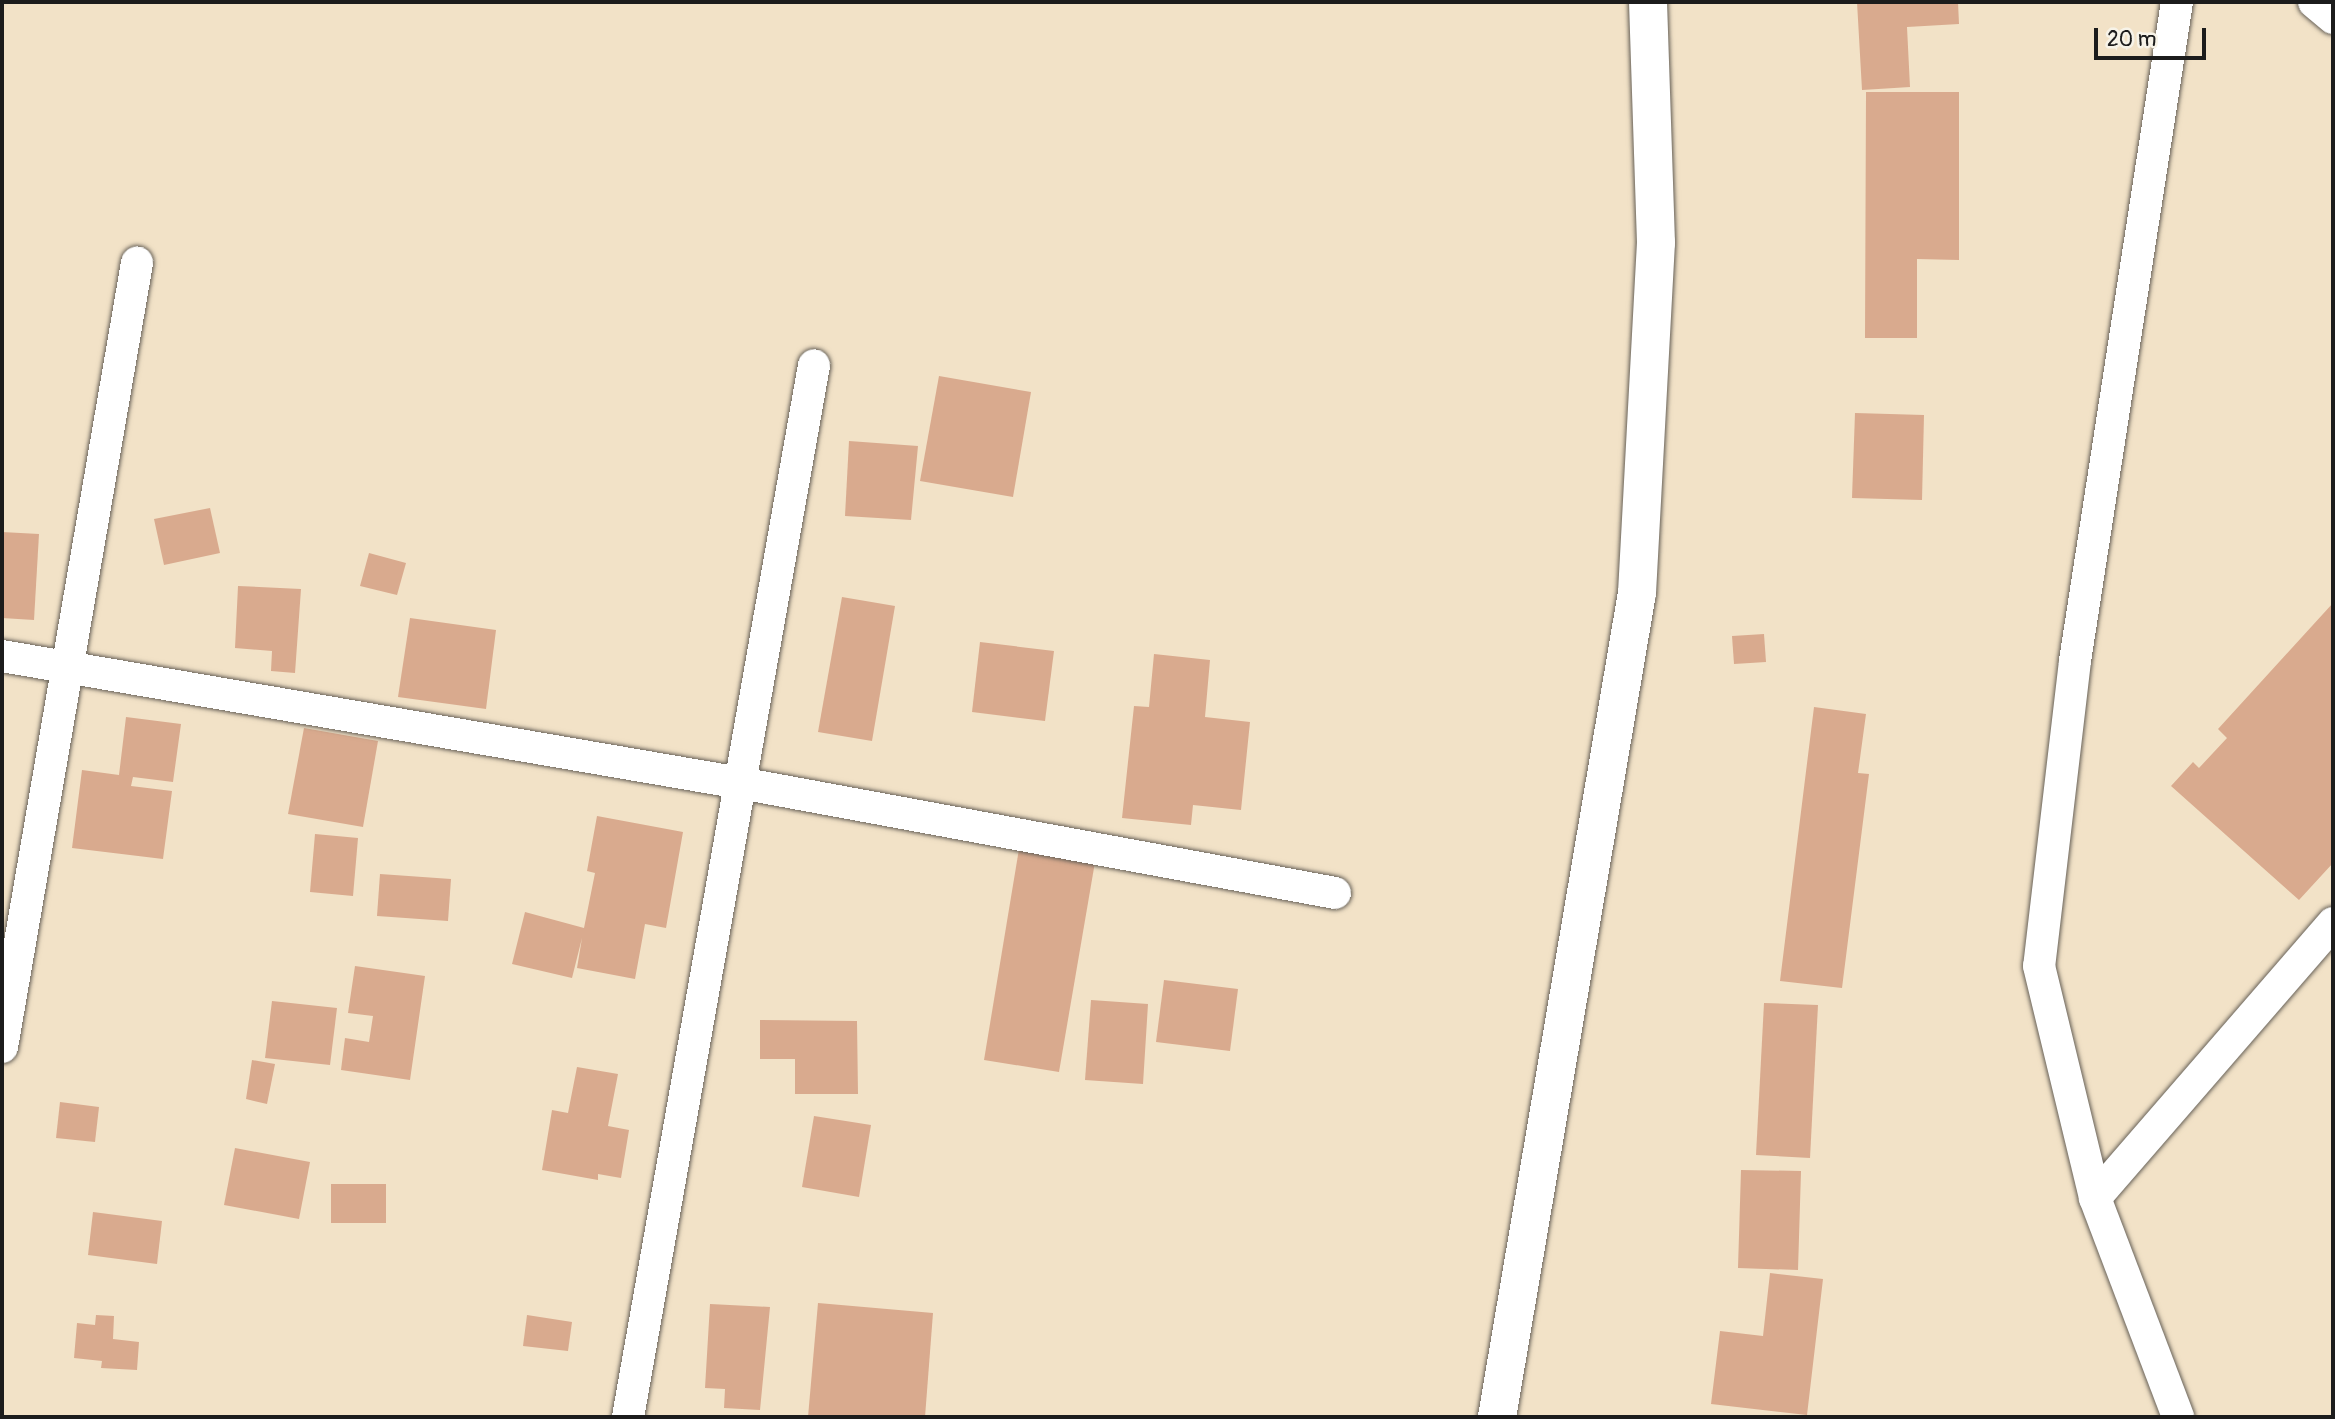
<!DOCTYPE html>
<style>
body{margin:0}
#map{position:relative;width:2335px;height:1419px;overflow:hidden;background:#f2e2c7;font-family:Pangolin,sans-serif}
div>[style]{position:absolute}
.building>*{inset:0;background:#d9aa8e}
.roads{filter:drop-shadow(0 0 2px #676158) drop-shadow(0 0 2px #676158)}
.minor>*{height:32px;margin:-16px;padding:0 16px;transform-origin:16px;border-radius:16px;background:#fff}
.secondary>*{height:38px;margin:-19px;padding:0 19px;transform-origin:19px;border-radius:19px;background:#fff}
span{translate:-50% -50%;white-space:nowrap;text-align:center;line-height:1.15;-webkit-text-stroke:7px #f7f3e8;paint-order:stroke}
.frame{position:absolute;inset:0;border:4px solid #1c1c1c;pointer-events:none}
.scale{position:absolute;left:2094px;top:28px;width:112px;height:32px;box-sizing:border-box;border:4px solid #1c1c1c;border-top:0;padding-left:9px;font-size:21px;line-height:24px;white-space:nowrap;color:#1c1c1c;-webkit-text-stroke:5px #f7f3e8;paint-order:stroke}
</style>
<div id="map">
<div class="building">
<div style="clip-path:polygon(1857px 2px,1958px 2px,1959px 24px,1907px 27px,1910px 87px,1862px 90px)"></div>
<div style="clip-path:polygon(1866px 92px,1959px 92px,1959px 260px,1917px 259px,1917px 338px,1865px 338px)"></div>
<div style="clip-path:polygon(939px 376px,1031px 392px,1013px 497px,920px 481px)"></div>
<div style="clip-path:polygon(1855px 413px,1924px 415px,1922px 500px,1852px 498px)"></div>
<div style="clip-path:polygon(849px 441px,918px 446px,911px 520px,845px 516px)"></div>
<div style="clip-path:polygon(210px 508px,220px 553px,164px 565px,154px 519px)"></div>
<div style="clip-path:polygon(2px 532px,39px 534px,34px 620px,2px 618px)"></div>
<div style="clip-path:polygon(369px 553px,406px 563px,397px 595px,360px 586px)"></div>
<div style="clip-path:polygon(238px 586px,301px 589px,295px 673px,271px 671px,272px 651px,235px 648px)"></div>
<div style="clip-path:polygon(842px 597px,895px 606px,872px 741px,818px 732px)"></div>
<div style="clip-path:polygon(2333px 603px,2333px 863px,2299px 900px,2171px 786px,2193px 762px,2199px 768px,2227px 738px,2218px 729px)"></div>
<div style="clip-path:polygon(410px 618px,496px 630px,486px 709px,398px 697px)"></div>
<div style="clip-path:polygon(1764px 634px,1766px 662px,1734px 664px,1732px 636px)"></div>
<div style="clip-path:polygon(980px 642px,1054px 651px,1045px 721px,972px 712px)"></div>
<div style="clip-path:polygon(1154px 654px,1210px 660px,1205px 717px,1250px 722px,1241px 810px,1193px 805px,1191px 825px,1122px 818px,1134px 706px,1149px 707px)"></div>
<div style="clip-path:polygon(1814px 707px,1866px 714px,1858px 773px,1869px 774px,1842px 988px,1780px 981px)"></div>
<div style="clip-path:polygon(126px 717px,181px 724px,173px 782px,133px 777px,131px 786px,172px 791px,163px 859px,72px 848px,82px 770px,119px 775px)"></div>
<div style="clip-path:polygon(304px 728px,378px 741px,363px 827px,288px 814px)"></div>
<div style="clip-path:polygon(597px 816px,683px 832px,666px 928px,645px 924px,635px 979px,577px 968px,582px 938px,572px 978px,512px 964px,525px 912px,584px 928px,595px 873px,587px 871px)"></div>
<div style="clip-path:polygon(315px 834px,358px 838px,353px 896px,310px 892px)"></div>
<div style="clip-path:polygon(1019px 849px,1095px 862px,1059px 1072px,984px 1060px)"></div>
<div style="clip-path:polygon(380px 874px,451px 879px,448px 921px,377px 916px)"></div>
<div style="clip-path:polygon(355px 966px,425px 976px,410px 1080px,341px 1070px,345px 1038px,369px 1042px,373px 1016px,348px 1013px)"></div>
<div style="clip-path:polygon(1164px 980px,1238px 989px,1230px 1051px,1156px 1042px)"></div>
<div style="clip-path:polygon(1091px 1000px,1148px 1004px,1143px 1084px,1085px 1080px)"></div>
<div style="clip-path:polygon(272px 1001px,337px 1008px,330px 1065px,265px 1058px)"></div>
<div style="clip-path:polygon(1764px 1003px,1818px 1005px,1810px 1158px,1756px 1155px)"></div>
<div style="clip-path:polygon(760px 1020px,857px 1021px,858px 1094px,795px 1094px,795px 1059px,760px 1059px)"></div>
<div style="clip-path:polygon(252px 1060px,275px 1064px,267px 1104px,246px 1099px)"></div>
<div style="clip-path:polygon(577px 1067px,618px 1074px,608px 1126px,629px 1130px,621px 1178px,598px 1174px,598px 1180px,542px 1170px,552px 1110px,568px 1113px)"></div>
<div style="clip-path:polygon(60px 1102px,99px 1107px,95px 1142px,56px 1138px)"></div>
<div style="clip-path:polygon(814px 1116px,871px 1125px,859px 1197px,802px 1187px)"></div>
<div style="clip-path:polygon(235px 1148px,310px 1162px,299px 1219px,224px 1205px)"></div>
<div style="clip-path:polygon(1741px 1170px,1801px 1171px,1798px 1270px,1738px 1268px)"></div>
<div style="clip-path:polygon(331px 1184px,386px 1184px,386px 1223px,331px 1223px)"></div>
<div style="clip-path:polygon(93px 1212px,162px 1221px,157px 1264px,88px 1255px)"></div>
<div style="clip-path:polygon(1770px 1273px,1823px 1279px,1807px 1415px,1711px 1404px,1720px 1331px,1763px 1336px)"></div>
<div style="clip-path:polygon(818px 1303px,933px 1313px,925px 1417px,808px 1417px)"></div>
<div style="clip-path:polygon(710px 1304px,770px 1307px,760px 1410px,724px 1408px,725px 1389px,705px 1388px)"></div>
<div style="clip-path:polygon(96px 1315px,114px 1316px,113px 1339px,139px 1342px,137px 1370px,101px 1368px,102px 1361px,74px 1358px,77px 1323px,95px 1325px)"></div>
<div style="clip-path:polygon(527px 1315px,572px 1322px,568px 1351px,523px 1346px)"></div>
</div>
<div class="roads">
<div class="minor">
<div style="left:2177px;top:2px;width:667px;rotate:98.8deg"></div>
<div style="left:2075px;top:661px;width:307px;rotate:96.7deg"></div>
<div style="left:2039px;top:966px;width:239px;rotate:76.4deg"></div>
<div style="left:2095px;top:1198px;width:234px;rotate:69.2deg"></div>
<div style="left:2314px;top:2px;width:25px;rotate:40deg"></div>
<div style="left:2px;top:656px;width:749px;rotate:9.76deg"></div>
<div style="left:740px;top:783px;width:605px;rotate:10.47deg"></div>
<div style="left:2px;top:1047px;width:796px;rotate:-80.23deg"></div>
<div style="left:2095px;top:1198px;width:364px;rotate:-49.1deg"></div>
<div style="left:628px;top:1417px;width:1068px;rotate:-79.97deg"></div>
</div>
<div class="secondary">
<div style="left:1497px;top:1417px;width:836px;rotate:-80.36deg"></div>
<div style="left:1637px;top:593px;width:351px;rotate:-86.9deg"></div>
<div style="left:1656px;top:243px;width:241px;rotate:-91.9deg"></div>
</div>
</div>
<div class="frame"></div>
<div class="scale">20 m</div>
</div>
